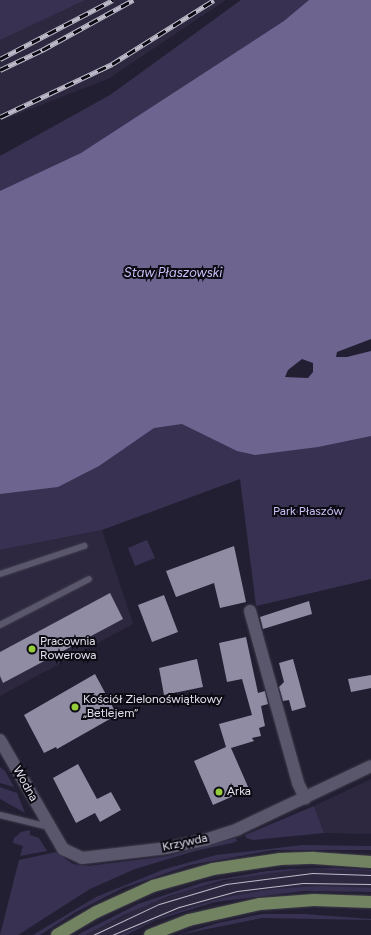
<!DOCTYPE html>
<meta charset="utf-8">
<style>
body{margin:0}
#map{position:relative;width:371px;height:935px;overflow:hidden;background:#221f32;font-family:Figtree,sans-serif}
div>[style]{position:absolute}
.built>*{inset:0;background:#2d2840}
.green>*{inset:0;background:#383152}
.water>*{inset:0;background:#6d6590}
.building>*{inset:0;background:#908ca4}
.roads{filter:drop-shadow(0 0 1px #403c4c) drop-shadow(0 0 1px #403c4c)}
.service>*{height:6px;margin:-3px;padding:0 3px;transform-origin:3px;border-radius:3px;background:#5a566c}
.minor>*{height:12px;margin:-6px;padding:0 6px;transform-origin:6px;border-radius:6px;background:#5a566c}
.primary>*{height:12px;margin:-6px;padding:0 6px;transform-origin:6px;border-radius:6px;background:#728361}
.tram>*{height:1px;margin:-0.5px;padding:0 0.5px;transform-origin:0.5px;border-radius:0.5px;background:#bebcca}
.rail>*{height:4.5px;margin-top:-2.25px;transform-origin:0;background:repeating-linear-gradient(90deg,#0c0a12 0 9px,#bebcca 0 18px);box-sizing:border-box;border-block:1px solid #bebcca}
.dots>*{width:11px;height:11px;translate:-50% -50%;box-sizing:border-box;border:2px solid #0c0a12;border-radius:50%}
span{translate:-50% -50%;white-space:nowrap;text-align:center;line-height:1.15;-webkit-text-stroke:4px #0c0a12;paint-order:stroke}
.park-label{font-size:12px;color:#cac0f8}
.poi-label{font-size:12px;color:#e4e2ef}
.left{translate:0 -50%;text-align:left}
.street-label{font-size:12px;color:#e4e2ef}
.water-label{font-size:13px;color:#ccc1fa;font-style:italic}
</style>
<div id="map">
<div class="built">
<div style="clip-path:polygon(0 0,226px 0,108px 79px,0 121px)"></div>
<div style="clip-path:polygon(102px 530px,133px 624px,0 696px,0 550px)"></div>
<div style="clip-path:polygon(371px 779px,371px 834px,324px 833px,314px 806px)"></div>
<div style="clip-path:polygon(302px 869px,371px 871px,371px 888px,273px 889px,245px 894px,167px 915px,120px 935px,86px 935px,140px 908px,182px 892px,243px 877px)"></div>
</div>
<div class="green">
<div style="clip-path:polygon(0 0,85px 0,0 40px)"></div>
<div style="clip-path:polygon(241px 0,325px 0,0 215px,0 156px,110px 95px)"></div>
<div style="clip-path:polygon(83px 418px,371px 429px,371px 579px,256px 606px,240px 479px,102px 530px,0 550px,0 432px)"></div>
<div style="clip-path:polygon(147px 540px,155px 558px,135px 566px,128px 548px)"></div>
<div style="clip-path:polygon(0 767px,5px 771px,14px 787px,0 783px)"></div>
<div style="clip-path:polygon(0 787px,17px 793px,25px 813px,0 799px)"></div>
<div style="clip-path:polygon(314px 806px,324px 833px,253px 840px,246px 838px,245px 835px)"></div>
<div style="clip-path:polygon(30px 830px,30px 835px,39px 838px,47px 851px,20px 856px,23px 846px,13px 843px,14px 838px,21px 832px)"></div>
<div style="clip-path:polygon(236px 838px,237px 841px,232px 843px,195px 851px,135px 869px,90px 889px,18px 935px,0 935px,19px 860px,56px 852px,73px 864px,88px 866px,168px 856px)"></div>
<div style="clip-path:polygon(303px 845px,371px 846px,371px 850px,274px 850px,190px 865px,123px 888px,76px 912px,40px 935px,33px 935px,96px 897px,165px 869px,216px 855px)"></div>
<div style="clip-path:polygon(334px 868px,371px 870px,371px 871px,302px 869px,224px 880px,169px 896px,124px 915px,86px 935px,77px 935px,138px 904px,204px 882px,267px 871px,291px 869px)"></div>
<div style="clip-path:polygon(321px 886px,371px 888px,371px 892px,304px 891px,215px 902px,156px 920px,126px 935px,120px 935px,167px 915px,222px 898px,273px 889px)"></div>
<div style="clip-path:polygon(262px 914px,304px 914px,371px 919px,371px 920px,262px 918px,178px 935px,218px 923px)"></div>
</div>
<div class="water">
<div style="clip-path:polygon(evenodd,309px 0,371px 0,371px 339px,337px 352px,336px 357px,347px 357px,371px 351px,371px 436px,318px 447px,255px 455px,237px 451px,182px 424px,154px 428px,99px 466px,58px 487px,0 494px,0 191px,81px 153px,284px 21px,309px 0,302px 359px,313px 363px,313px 372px,308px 378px,285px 377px,288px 370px,302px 359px)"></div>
</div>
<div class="building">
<div style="clip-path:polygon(234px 546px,246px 602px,220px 608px,214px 583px,176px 597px,166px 571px)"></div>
<div style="clip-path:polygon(110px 593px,123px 619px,3px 683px,0 676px,0 652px)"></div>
<div style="clip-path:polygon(164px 595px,178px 632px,152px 642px,138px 605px)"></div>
<div style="clip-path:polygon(309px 601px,312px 614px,263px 629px,260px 617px)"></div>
<div style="clip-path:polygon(246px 637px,258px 693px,265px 691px,268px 704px,261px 706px,265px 726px,259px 728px,261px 736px,252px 738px,254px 741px,231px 748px,249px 789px,213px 805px,194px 761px,226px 747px,219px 724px,252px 715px,242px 679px,227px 682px,219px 643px)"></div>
<div style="clip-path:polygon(197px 659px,203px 687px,164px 695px,159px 668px)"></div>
<div style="clip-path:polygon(293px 659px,306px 707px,292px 711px,289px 700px,283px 701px,279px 687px,284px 682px,279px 663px)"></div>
<div style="clip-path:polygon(95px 674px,117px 715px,57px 749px,56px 747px,44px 753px,24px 715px)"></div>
<div style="clip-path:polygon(371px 675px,371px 688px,351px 692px,348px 679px)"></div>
<div style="clip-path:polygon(78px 764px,97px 799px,111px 792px,121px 810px,100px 822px,95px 813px,76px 823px,53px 778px)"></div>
</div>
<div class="roads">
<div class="service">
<div style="left:0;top:574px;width:89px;rotate:-18.4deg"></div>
<div style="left:0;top:625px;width:100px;rotate:-27.3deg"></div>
<div style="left:0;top:815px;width:50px;rotate:13.8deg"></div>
</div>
<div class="minor">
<div style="left:250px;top:611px;width:179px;rotate:74.4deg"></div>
<div style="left:298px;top:783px;width:17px;rotate:65deg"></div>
<div style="left:0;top:740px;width:126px;rotate:60deg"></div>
<div style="left:63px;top:849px;width:21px;rotate:25deg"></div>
<div style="left:82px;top:858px;width:86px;rotate:-6.7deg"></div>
<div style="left:167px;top:848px;width:39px;rotate:-12deg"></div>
<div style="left:205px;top:840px;width:35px;rotate:-18deg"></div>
<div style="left:238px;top:829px;width:147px;rotate:-25.3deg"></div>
</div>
<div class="primary">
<div style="left:57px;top:935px;width:45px;rotate:-30.5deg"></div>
<div style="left:96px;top:912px;width:63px;rotate:-24.5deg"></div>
<div style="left:153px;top:886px;width:62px;rotate:-15.8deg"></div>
<div style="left:213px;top:869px;width:68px;rotate:-8.5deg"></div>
<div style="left:280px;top:859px;width:34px;rotate:-2deg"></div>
<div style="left:314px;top:858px;width:57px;rotate:4deg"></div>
<div style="left:150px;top:935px;width:42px;rotate:-21deg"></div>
<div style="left:189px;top:920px;width:73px;rotate:-12.7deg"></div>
<div style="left:260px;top:904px;width:54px;rotate:-4.2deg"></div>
<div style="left:314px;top:900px;width:57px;rotate:2deg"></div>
</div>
</div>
<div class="tram">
<div style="left:93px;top:935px;width:73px;rotate:-25.2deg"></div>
<div style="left:159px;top:904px;width:70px;rotate:-16.6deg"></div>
<div style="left:226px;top:884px;width:87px;rotate:-7.3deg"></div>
<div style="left:312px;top:873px;width:59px;rotate:1.9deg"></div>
<div style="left:112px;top:935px;width:73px;rotate:-22.7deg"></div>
<div style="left:179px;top:907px;width:60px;rotate:-15.4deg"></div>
<div style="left:237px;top:891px;width:66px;rotate:-6.9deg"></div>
<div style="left:303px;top:883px;width:68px;rotate:0.8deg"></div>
</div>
<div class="rail">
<div style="left:0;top:59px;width:127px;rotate:-27.6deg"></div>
<div style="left:0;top:70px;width:47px;rotate:-25.5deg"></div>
<div style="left:42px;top:50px;width:104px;rotate:-28.8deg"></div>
<div style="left:0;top:117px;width:124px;rotate:-25.3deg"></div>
<div style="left:112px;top:64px;width:120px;rotate:-32.1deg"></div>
</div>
<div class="dots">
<div style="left:32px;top:649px;background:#95cc3a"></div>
<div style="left:75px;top:707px;background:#95cc3a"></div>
<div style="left:219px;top:792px;background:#95cc3a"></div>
</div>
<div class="park-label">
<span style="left:308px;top:512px">Park Płaszów</span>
</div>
<div class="poi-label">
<span class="left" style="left:40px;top:649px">Pracownia<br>Rowerowa</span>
<span class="left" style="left:83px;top:707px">Kościół Zielonoświątkowy<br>„Betlejem”</span>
<span class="left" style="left:227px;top:792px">Arka</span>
</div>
<div class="street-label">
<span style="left:25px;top:784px;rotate:61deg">Wodna</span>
<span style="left:185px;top:843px;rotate:-12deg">Krzywda</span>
</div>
<div class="water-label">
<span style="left:173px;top:273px">Staw Płaszowski</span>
</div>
</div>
